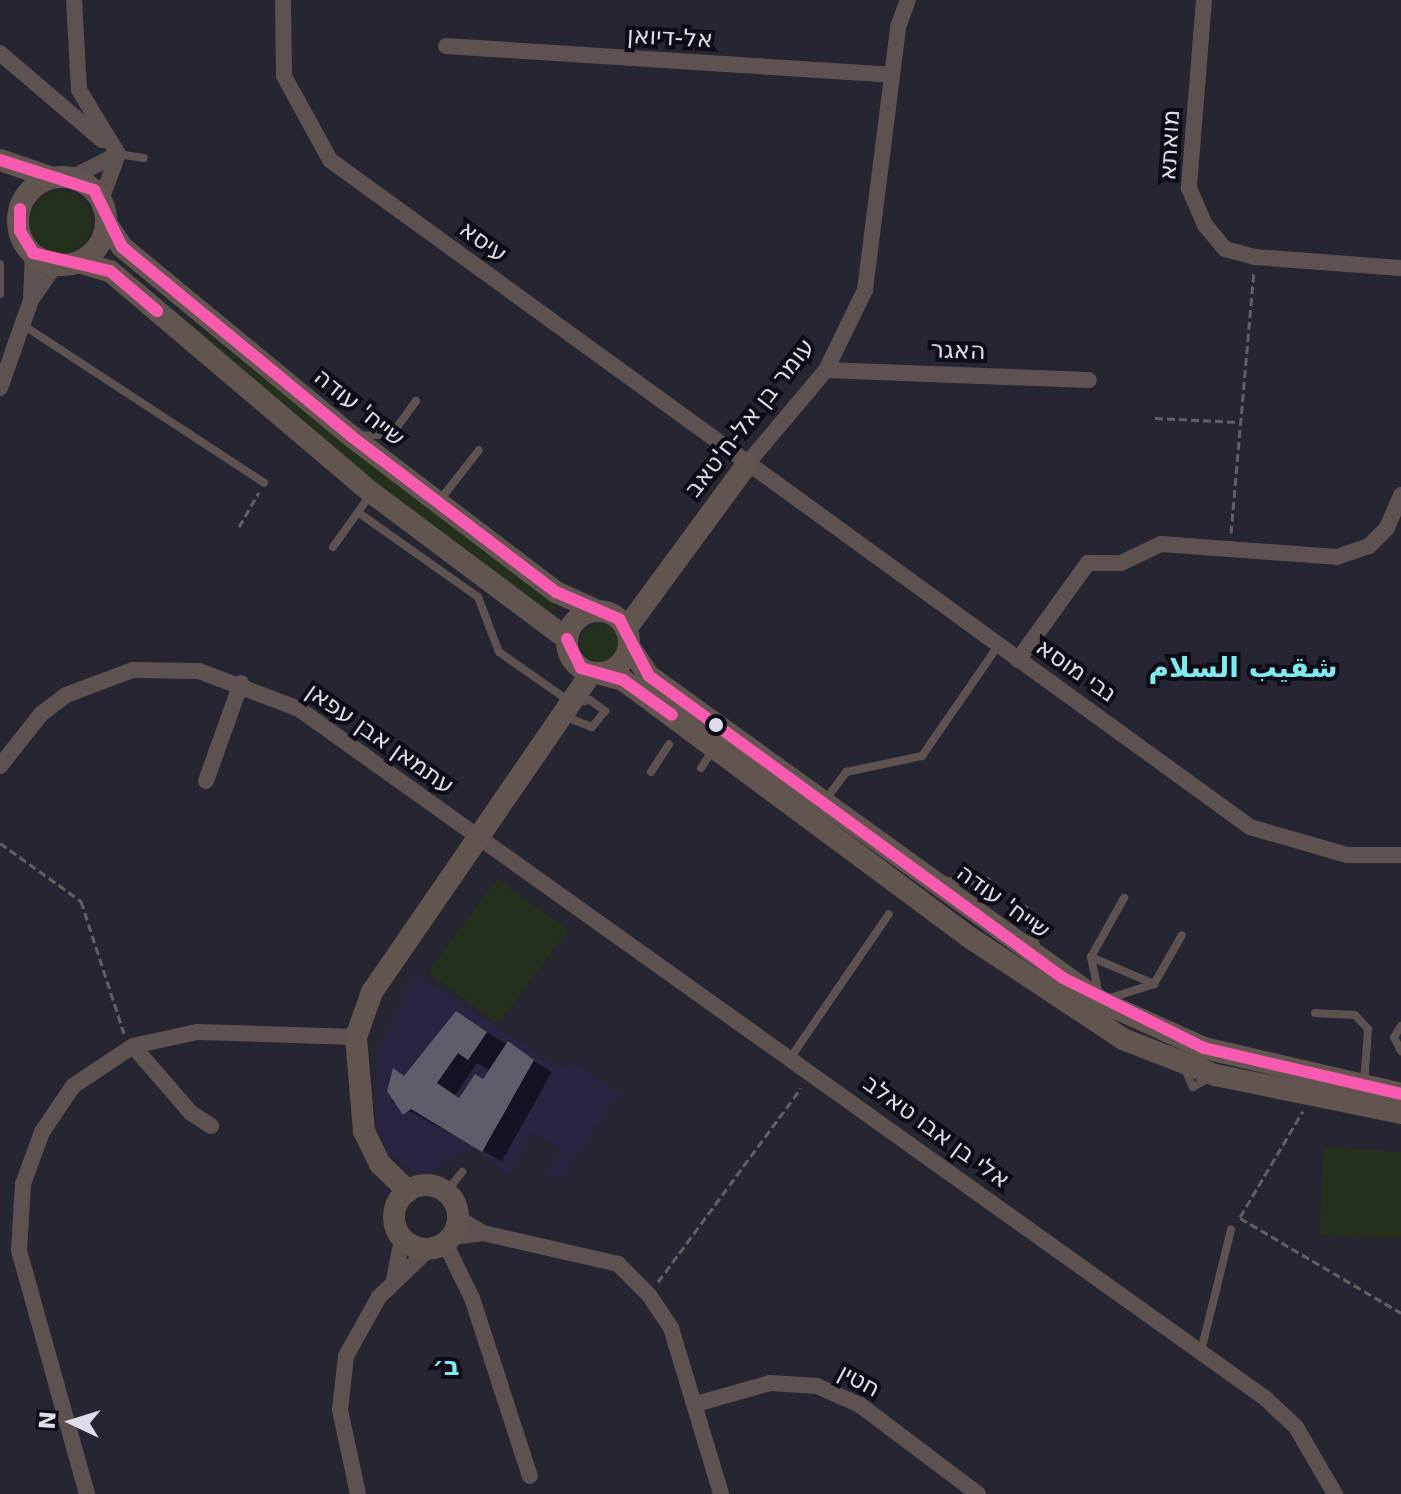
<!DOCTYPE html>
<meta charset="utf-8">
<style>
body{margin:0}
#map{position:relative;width:1401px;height:1494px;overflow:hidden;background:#262532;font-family:"DejaVu Sans","Noto Sans Arabic",Heebo,sans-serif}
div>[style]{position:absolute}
.built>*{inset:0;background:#292442}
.green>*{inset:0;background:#23311c}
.round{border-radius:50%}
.shadow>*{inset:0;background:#0007}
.building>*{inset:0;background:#5f5d69}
.path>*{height:3px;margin-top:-1.5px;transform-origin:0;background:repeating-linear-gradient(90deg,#655e5e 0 8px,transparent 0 12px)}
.lane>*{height:8px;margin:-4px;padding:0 4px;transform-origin:4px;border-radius:4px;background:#5d5250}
.street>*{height:16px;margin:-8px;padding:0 8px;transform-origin:8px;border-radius:8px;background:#5d5250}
.secondary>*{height:22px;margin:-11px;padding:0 11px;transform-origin:11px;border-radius:11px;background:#62544f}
.secondary>.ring{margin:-11px;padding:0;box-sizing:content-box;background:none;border:22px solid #62544f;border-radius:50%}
.bus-1>*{height:12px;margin:-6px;padding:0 6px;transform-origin:6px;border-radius:6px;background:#f75aaf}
.dots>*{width:22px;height:22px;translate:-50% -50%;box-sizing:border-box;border:4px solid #0c0b16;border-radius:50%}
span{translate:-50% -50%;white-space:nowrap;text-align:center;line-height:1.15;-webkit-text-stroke:8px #0c0b16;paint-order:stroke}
.street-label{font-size:24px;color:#deddee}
.neighbourhood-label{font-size:26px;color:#7febee;font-weight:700}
.quarter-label{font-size:28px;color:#7febee;font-weight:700}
.north{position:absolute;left:32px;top:1382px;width:80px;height:80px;-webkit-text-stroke:6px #0c0b16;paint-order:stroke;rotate:274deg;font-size:22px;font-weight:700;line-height:32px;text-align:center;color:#deddee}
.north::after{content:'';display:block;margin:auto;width:28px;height:36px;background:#deddee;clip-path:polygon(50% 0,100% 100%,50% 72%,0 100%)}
</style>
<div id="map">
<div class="built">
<div style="clip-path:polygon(412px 972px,562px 1069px,569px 1061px,620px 1093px,558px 1180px,546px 1172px,561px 1150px,534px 1132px,507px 1177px,476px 1148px,452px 1155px,427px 1179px,388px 1153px,378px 1129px,377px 1056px)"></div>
</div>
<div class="green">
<div class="round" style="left:30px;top:191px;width:62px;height:62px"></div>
<div style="clip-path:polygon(106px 258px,558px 603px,550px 615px,95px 272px)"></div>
<div class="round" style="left:581px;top:624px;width:38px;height:38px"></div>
<div style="clip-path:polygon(497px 879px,568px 930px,498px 1024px,428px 972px)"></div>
<div style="clip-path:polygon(1324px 1147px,1401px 1152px,1401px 1239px,1319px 1235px)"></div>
</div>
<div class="shadow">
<div style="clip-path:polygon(evenodd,475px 1025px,552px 1072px,502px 1161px,392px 1102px,395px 1072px,405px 1077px,475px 1025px,477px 1063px,491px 1071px,460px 1099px,455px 1095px,477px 1063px)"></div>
</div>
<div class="building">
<div style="clip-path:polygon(456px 1011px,487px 1032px,468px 1060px,458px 1053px,437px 1083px,459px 1098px,475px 1074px,483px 1079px,508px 1041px,534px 1060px,482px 1152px,411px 1109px,403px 1115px,387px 1091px,393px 1068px,404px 1076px)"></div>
</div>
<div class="path">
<div style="left:1155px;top:418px;width:84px;rotate:2.7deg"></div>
<div style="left:239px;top:527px;width:40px;rotate:-60.3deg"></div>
<div style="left:1231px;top:533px;width:263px;rotate:-85deg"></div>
<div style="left:0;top:843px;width:100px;rotate:35.6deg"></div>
<div style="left:81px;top:901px;width:139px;rotate:72deg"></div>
<div style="left:1240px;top:1217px;width:123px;rotate:-59.3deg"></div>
<div style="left:1240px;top:1218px;width:187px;rotate:30.5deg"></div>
<div style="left:658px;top:1282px;width:241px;rotate:-53.6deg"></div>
</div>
<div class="lane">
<div style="left:118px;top:154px;width:26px;rotate:9deg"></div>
<div style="left:0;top:264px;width:30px;rotate:90deg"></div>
<div style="left:23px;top:325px;width:288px;rotate:33.2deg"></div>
<div style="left:357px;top:436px;width:35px;rotate:-3deg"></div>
<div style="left:392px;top:434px;width:41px;rotate:-54deg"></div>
<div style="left:440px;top:500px;width:63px;rotate:-52deg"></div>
<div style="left:359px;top:513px;width:146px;rotate:35.2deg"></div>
<div style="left:478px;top:597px;width:59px;rotate:69.1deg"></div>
<div style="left:499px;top:652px;width:89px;rotate:34.9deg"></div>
<div style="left:572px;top:703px;width:18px;rotate:-9deg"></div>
<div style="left:590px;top:700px;width:19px;rotate:36deg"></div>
<div style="left:605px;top:711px;width:21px;rotate:129deg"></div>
<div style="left:592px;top:727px;width:30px;rotate:-159deg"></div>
<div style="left:333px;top:547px;width:65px;rotate:-54.4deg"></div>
<div style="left:701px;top:768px;width:24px;rotate:-57deg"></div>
<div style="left:651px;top:772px;width:33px;rotate:-57deg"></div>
<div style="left:826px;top:799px;width:34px;rotate:-53deg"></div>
<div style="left:846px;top:772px;width:78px;rotate:-11.9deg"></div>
<div style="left:922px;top:756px;width:134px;rotate:-55.4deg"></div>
<div style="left:944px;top:881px;width:43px"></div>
<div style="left:1025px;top:909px;width:42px;rotate:73.3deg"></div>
<div style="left:1091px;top:957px;width:69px;rotate:23.2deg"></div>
<div style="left:1099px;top:995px;width:39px;rotate:-102deg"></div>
<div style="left:1091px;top:957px;width:68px;rotate:-60.8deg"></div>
<div style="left:1107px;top:999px;width:49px;rotate:-17.7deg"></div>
<div style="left:1154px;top:984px;width:56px;rotate:-60.3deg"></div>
<div style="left:1315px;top:1013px;width:40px;rotate:2.9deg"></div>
<div style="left:1355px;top:1015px;width:19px;rotate:47deg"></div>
<div style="left:1368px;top:1029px;width:54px;rotate:94.2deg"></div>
<div style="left:1401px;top:1026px;width:13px;rotate:122deg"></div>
<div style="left:1394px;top:1037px;width:16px;rotate:63deg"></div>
<div style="left:791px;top:1057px;width:173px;rotate:-55.6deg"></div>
<div style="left:1184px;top:1067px;width:22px;rotate:66deg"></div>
<div style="left:1193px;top:1087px;width:21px;rotate:-29deg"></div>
<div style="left:446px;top:1192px;width:26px;rotate:-51deg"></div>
<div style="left:1201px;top:1351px;width:125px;rotate:-76.1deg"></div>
</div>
<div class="street">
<div style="left:74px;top:0;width:90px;rotate:86.8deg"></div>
<div style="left:79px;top:90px;width:75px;rotate:58.6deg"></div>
<div style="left:283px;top:0;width:76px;rotate:89.2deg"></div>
<div style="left:284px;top:76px;width:96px;rotate:61.3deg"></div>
<div style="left:330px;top:160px;width:1136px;rotate:35.94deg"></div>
<div style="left:1250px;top:827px;width:101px;rotate:16.1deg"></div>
<div style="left:1347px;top:855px;width:54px"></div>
<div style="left:1204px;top:0;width:189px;rotate:94.6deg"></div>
<div style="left:1189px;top:188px;width:40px;rotate:66.6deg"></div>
<div style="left:1205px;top:225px;width:31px;rotate:50deg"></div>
<div style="left:1225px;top:249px;width:31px;rotate:15deg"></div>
<div style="left:1255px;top:257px;width:146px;rotate:4.3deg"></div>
<div style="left:446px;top:46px;width:447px;rotate:3.7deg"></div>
<div style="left:0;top:53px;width:134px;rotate:40.5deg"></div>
<div style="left:71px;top:178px;width:53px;rotate:-27.1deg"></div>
<div style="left:101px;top:200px;width:49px;rotate:-69.7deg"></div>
<div style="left:31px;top:300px;width:47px;rotate:-87.6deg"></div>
<div style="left:826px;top:370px;width:263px;rotate:2.2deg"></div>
<div style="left:0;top:388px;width:93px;rotate:-70.6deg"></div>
<div style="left:31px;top:300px;width:44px;rotate:-55.2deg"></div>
<div style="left:747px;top:464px;width:123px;rotate:-50deg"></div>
<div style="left:826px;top:370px;width:89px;rotate:-64deg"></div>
<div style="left:865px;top:290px;width:265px;rotate:-82.8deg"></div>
<div style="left:898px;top:27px;width:29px;rotate:-70deg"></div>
<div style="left:1018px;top:660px;width:120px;rotate:-54.2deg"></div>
<div style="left:1088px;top:563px;width:33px"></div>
<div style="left:1121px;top:563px;width:44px;rotate:-25.4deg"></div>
<div style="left:1161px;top:544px;width:176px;rotate:4.2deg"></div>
<div style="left:1337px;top:557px;width:34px;rotate:-19deg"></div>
<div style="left:1369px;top:546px;width:25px;rotate:-45deg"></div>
<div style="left:1387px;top:528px;width:36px;rotate:-67deg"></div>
<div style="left:0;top:766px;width:66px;rotate:-51.7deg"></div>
<div style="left:41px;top:714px;width:31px;rotate:-37deg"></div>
<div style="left:66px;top:695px;width:72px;rotate:-20.5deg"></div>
<div style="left:133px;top:670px;width:66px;rotate:0.9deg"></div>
<div style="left:199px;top:671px;width:107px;rotate:20.8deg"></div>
<div style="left:299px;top:709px;width:1187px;rotate:35.5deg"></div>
<div style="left:1265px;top:1398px;width:42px;rotate:43.1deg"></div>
<div style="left:1296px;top:1427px;width:78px;rotate:59.8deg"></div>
<div style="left:206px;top:781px;width:104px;rotate:-70.3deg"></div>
<div style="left:133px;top:1046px;width:89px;rotate:49.1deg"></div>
<div style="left:191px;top:1113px;width:24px;rotate:33deg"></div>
<div style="left:458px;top:1218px;width:29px;rotate:31deg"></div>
<div style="left:483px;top:1233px;width:139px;rotate:12.9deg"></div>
<div style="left:618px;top:1264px;width:44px;rotate:45deg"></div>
<div style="left:649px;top:1295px;width:40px;rotate:56deg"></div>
<div style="left:671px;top:1328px;width:173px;rotate:73.2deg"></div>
<div style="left:452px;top:1237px;width:31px;rotate:-7deg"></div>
<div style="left:445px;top:1243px;width:61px;rotate:63.9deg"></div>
<div style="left:472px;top:1298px;width:187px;rotate:72deg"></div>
<div style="left:394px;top:1280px;width:42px;rotate:-79deg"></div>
<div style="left:696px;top:1404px;width:77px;rotate:-15.8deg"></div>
<div style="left:770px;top:1383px;width:47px;rotate:3.7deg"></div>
<div style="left:817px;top:1386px;width:47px;rotate:23.8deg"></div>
<div style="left:860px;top:1405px;width:148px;rotate:37deg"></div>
<div style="left:87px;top:1494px;width:253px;rotate:-105.6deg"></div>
<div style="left:19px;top:1250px;width:66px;rotate:-86.5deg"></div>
<div style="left:23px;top:1184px;width:55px;rotate:-69.9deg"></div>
<div style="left:42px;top:1132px;width:55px;rotate:-56deg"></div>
<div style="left:73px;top:1086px;width:72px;rotate:-33.7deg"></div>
<div style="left:133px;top:1046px;width:66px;rotate:-12.3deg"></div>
<div style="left:197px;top:1032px;width:159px;rotate:1.8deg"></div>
<div style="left:358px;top:1494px;width:86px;rotate:-102.1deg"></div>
<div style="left:340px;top:1410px;width:54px;rotate:-83.7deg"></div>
<div style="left:346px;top:1356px;width:68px;rotate:-60.8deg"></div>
<div style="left:379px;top:1297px;width:68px;rotate:-43.8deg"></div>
</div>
<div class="secondary">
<div style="left:0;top:160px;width:56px;rotate:18.8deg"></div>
<div class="ring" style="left:18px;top:177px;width:66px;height:66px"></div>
<div style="left:106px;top:223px;width:29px;rotate:56deg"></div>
<div style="left:122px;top:247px;width:297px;rotate:39.5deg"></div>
<div style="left:351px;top:436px;width:258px;rotate:37.3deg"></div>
<div style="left:556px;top:592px;width:46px;rotate:24.3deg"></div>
<div style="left:78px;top:262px;width:33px;rotate:16deg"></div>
<div style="left:110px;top:271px;width:343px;rotate:40.3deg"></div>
<div style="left:372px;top:493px;width:244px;rotate:36.8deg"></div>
<div class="ring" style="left:567px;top:611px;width:40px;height:40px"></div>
<div style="left:626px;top:629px;width:205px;rotate:-53.7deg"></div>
<div style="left:630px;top:648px;width:34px;rotate:56deg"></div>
<div style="left:649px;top:676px;width:556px;rotate:35.78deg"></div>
<div style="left:1100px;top:1001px;width:114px;rotate:24.3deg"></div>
<div style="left:1204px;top:1048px;width:202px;rotate:13.1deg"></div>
<div style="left:601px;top:674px;width:23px;rotate:15deg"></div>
<div style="left:623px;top:680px;width:431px;rotate:36.6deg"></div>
<div style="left:969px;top:937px;width:185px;rotate:33.5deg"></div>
<div style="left:1123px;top:1039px;width:99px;rotate:21.4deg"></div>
<div style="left:1215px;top:1075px;width:190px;rotate:11.5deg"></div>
<div class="ring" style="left:394px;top:1185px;width:42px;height:42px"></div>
<div style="left:408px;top:1191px;width:39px;rotate:-136deg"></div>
<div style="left:380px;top:1164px;width:37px;rotate:-116deg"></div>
<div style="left:364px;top:1131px;width:94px;rotate:-94.9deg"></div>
<div style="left:356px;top:1037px;width:48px;rotate:-70.4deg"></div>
<div style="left:372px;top:992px;width:387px;rotate:-55.5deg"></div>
</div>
<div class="bus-1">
<div style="left:0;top:160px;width:99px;rotate:17.7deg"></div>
<div style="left:94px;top:190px;width:64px;rotate:63.8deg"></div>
<div style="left:122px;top:247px;width:297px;rotate:39.5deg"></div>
<div style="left:351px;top:436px;width:258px;rotate:37.3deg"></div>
<div style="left:556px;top:592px;width:69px;rotate:23.2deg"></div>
<div style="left:619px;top:619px;width:64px;rotate:62.2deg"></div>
<div style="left:649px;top:676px;width:512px;rotate:36.11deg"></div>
<div style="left:1063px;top:978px;width:157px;rotate:26.4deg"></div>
<div style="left:1204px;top:1048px;width:202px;rotate:13.1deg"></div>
<div style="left:20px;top:209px;width:22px;rotate:90deg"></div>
<div style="left:20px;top:231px;width:26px;rotate:59deg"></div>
<div style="left:33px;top:253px;width:79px;rotate:13.2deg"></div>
<div style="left:110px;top:271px;width:62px;rotate:40.4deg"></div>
<div style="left:567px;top:639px;width:32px;rotate:64deg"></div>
<div style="left:581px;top:668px;width:44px;rotate:15.9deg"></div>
<div style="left:623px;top:680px;width:60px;rotate:35.5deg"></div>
</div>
<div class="dots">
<div style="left:716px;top:725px;background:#deddee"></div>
</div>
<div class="street-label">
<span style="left:670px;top:38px;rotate:3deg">אל-דיואן</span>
<span style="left:1170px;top:145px;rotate:-87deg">מואתא</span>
<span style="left:483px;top:242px;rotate:36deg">עיסא</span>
<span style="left:958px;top:351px;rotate:2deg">האגר</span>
<span style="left:359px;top:408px;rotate:39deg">שייח' עודה</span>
<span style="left:750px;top:418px;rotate:-52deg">עומר בן אל-ח'טאב</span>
<span style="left:1076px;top:671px;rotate:35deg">נבי מוסא</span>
<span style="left:380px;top:739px;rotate:35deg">עתמאן אבן עפאן</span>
<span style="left:1003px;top:902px;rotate:36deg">שייח' עודה</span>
<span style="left:936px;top:1132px;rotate:36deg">אלי בן אבו טאלב</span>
<span style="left:859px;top:1381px;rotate:28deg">חטין</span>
</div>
<div class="neighbourhood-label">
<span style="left:446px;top:1367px">ב׳</span>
</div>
<div class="quarter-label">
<span style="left:1243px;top:668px">شقيب السلام</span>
</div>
<div class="north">N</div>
</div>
